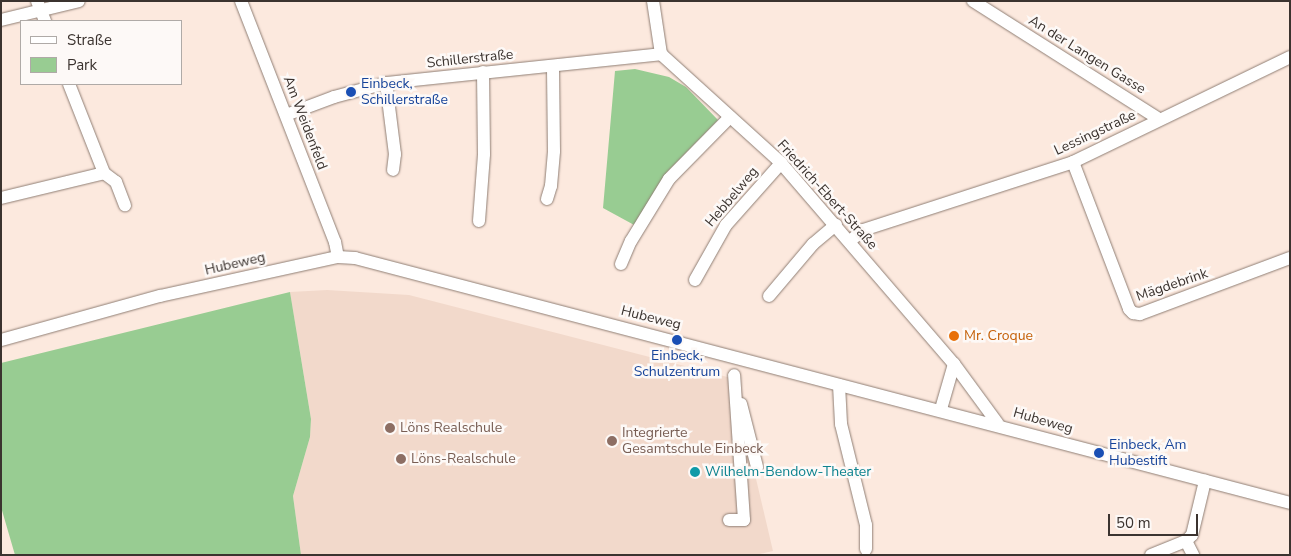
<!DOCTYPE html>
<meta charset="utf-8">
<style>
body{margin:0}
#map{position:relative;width:1291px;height:556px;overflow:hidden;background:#fce9de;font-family:"Nunito Sans",sans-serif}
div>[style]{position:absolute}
.built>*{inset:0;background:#f2d9cb}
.green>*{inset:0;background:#98cc92}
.roads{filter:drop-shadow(0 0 1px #8f7e74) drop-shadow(0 0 1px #8f7e74)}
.minor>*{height:12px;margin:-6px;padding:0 6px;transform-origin:6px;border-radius:6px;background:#fff}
.dots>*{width:14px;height:14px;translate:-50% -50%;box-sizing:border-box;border:2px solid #fdf9f7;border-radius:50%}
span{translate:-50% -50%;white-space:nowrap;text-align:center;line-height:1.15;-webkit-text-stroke:5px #fdf9f7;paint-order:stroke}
.street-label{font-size:14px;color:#3b332f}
.transit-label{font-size:14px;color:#164399}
.left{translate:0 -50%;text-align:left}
.food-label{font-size:14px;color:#c56008}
.education-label{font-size:14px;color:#785e54}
.culture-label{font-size:14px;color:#0d838f}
.frame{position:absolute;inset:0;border:2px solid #3b332f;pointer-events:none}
.legend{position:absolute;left:20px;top:20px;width:162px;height:65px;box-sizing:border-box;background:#fdf9f7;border:1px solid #afaaa7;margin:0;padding:6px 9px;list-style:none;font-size:15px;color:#3b332f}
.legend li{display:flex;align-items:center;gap:10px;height:25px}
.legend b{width:25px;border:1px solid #afaaa7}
.scale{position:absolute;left:1108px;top:514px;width:90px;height:22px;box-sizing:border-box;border:2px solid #3b332f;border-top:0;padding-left:6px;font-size:15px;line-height:18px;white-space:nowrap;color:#3b332f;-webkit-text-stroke:4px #fdf9f7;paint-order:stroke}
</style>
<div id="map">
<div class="built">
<div style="clip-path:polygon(327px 290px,409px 295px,739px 380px,760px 464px,753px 466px,773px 551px,755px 555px,301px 555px,293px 496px,310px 437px,311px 419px,290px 292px)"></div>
</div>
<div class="green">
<div style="clip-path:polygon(635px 69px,669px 77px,686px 87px,718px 120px,667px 172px,636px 226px,603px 208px,615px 71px)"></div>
<div style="clip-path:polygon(290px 292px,311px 419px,310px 437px,293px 496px,301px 555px,15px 555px,1px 507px,1px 363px)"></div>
</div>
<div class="roads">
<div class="minor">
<div style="left:37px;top:1px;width:22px;rotate:68deg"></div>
<div style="left:241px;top:1px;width:259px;rotate:68.7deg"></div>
<div style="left:335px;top:242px;width:15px;rotate:79deg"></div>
<div style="left:653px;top:1px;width:54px;rotate:81.4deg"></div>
<div style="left:661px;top:54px;width:162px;rotate:42.2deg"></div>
<div style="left:781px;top:163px;width:265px;rotate:49.3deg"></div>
<div style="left:954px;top:364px;width:74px;rotate:53.7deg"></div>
<div style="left:973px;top:1px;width:220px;rotate:32.4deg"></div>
<div style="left:1px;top:20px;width:80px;rotate:-13.7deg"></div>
<div style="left:386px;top:83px;width:72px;rotate:82.8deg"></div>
<div style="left:395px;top:154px;width:16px;rotate:97deg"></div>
<div style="left:69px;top:84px;width:96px;rotate:68.5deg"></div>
<div style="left:104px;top:173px;width:15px;rotate:37deg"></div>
<div style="left:116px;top:182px;width:25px;rotate:69deg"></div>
<div style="left:286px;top:115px;width:51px;rotate:-20.6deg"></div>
<div style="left:334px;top:97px;width:54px;rotate:-15.1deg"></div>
<div style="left:386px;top:83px;width:277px;rotate:-6deg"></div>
<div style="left:1073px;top:162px;width:157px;rotate:69.1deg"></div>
<div style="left:1129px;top:309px;width:6px;rotate:45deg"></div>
<div style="left:1133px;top:313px;width:7px;rotate:8deg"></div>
<div style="left:1140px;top:314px;width:160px;rotate:-20.5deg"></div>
<div style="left:1px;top:198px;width:106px;rotate:-13.6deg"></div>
<div style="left:547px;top:199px;width:14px;rotate:-73deg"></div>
<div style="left:551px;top:186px;width:35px;rotate:-85deg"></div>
<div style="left:554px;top:151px;width:84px;rotate:-90.7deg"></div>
<div style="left:479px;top:221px;width:67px;rotate:-85.7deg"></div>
<div style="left:484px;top:154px;width:82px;rotate:-90.7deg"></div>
<div style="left:850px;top:241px;width:17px;rotate:-40deg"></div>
<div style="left:863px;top:230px;width:221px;rotate:-17.9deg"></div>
<div style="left:1073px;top:162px;width:241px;rotate:-25.8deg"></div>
<div style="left:621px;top:264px;width:25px;rotate:-67deg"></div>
<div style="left:631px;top:241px;width:73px;rotate:-58.5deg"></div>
<div style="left:669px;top:179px;width:87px;rotate:-45.5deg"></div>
<div style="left:695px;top:280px;width:63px;rotate:-60.6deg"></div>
<div style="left:726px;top:225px;width:83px;rotate:-48.4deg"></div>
<div style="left:769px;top:296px;width:68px;rotate:-49.8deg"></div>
<div style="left:813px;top:244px;width:30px;rotate:-40deg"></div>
<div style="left:1px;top:340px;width:165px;rotate:-15.5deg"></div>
<div style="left:160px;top:296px;width:182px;rotate:-12.4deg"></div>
<div style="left:338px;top:257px;width:17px;rotate:3deg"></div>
<div style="left:355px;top:258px;width:967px;rotate:14.68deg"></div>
<div style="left:839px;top:385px;width:39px;rotate:87deg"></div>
<div style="left:841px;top:424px;width:104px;rotate:76.1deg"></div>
<div style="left:866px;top:525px;width:24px;rotate:90deg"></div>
<div style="left:741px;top:404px;width:65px;rotate:75.7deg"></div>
<div style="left:941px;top:409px;width:47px;rotate:-73.9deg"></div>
<div style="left:729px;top:520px;width:15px"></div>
<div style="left:744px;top:520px;width:145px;rotate:-93.9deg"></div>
<div style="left:1186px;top:541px;width:16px;rotate:63deg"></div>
<div style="left:1151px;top:555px;width:38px;rotate:-22deg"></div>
<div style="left:1186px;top:541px;width:8px;rotate:-45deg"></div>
<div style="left:1192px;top:535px;width:56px;rotate:-76.5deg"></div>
</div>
</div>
<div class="dots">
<div style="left:351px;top:92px;background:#1a4fb4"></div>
<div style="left:954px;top:336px;background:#e8710a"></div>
<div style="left:677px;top:340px;background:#1a4fb4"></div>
<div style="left:390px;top:428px;background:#8d6e63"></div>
<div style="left:612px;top:441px;background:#8d6e63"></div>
<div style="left:1099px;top:453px;background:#1a4fb4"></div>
<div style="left:401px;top:459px;background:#8d6e63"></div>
<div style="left:695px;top:472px;background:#0f9aa8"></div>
</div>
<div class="street-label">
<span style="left:1087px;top:55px;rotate:32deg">An der Langen Gasse</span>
<span style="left:470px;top:59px;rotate:-6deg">Schillerstraße</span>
<span style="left:305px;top:123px;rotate:69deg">Am Weidenfeld</span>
<span style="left:1095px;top:133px;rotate:-25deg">Lessingstraße</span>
<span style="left:827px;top:195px;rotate:48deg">Friedrich-Ebert-Straße</span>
<span style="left:732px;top:197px;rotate:-50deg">Hebbelweg</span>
<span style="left:235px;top:264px;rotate:-13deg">Hubeweg</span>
<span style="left:1172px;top:285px;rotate:-19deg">Mägdebrink</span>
<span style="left:651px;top:318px;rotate:14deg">Hubeweg</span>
<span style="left:1043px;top:421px;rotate:16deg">Hubeweg</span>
</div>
<div class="transit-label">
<span class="left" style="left:361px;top:92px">Einbeck,<br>Schillerstraße</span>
<span style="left:677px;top:364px">Einbeck,<br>Schulzentrum</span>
<span class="left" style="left:1109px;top:453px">Einbeck, Am<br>Hubestift</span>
</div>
<div class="food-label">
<span class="left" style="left:964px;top:336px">Mr. Croque</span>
</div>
<div class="education-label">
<span class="left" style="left:400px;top:428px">Löns Realschule</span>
<span class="left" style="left:622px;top:441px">Integrierte<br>Gesamtschule Einbeck</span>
<span class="left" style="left:411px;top:459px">Löns-Realschule</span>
</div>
<div class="culture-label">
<span class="left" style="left:705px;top:472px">Wilhelm-Bendow-Theater</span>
</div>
<div class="frame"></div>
<ul class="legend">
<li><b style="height:6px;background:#fff"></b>Straße</li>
<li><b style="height:14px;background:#98cc92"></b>Park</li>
</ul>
<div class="scale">50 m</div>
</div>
